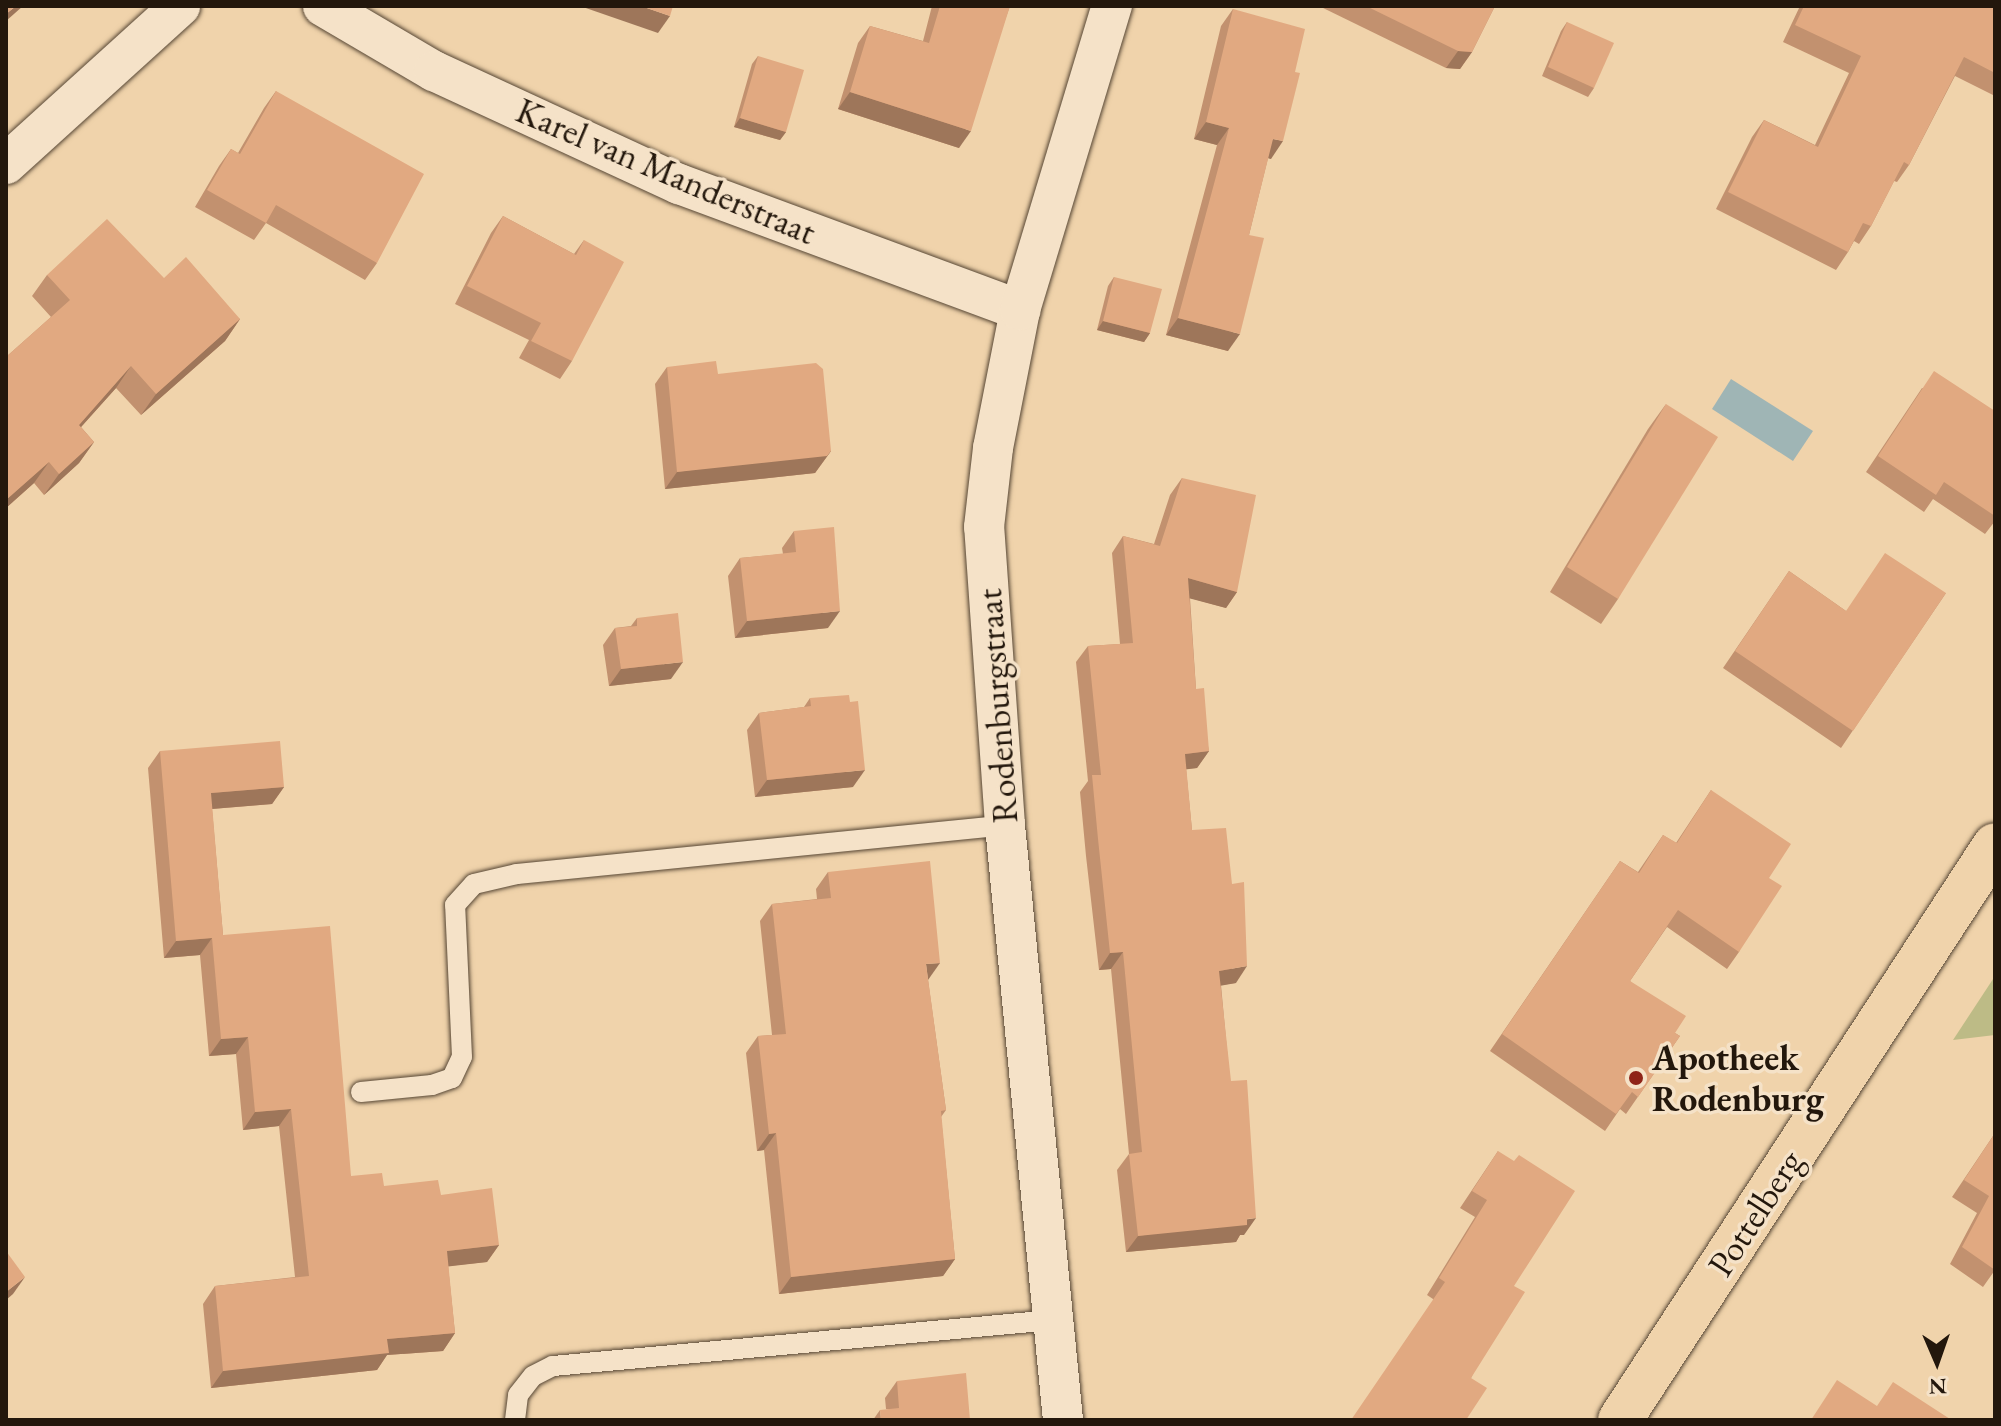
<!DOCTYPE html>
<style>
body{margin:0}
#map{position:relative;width:2001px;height:1426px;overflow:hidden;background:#f0d3ab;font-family:"EB Garamond",serif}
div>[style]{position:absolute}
.green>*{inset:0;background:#bdbb86}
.water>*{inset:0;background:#9fb5b5}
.roads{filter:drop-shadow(0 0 2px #564634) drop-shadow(0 0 2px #564634)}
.lane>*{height:20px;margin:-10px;padding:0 10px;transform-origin:10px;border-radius:10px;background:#f5e2c8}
.street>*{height:40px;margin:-20px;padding:0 20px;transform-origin:20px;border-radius:20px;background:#f5e2c8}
.primary>*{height:44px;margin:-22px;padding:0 22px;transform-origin:22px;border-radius:22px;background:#f0d3ab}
.wall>*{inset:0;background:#c2916f}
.shaded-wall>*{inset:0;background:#9e765a}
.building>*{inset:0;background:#e1a981}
.dots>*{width:22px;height:22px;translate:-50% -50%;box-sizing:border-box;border:4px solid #f5e2c8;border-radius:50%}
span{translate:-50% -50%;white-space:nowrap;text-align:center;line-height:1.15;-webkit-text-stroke:7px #f5e2c8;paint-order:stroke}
.street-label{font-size:36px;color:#23170c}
.poi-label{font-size:36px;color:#23170c;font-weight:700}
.left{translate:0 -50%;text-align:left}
.frame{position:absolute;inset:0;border:8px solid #23170c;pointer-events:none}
.north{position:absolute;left:1897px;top:1322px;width:80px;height:80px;-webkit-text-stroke:6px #f5e2c8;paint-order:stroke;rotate:178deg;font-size:22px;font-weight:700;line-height:32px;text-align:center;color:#23170c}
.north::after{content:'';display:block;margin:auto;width:28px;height:36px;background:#23170c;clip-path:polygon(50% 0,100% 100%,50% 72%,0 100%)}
</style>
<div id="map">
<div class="green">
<div style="clip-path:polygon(1995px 976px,1995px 1035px,1953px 1040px)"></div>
</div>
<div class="water">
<div style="clip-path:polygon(1731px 379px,1813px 431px,1793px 461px,1712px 409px)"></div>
</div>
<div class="roads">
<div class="lane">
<div style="left:361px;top:1092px;width:71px;rotate:-5.6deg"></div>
<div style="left:432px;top:1085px;width:21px;rotate:-19deg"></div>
<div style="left:452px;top:1078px;width:23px;rotate:-65deg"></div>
<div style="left:462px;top:1057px;width:152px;rotate:-92.6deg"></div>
<div style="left:455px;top:905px;width:28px;rotate:-48deg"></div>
<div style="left:474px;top:884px;width:44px;rotate:-13.1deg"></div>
<div style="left:517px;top:874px;width:490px;rotate:-5.7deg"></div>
<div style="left:515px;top:1420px;width:25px;rotate:-83deg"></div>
<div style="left:518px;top:1395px;width:24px;rotate:-52deg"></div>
<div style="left:533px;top:1376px;width:22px;rotate:-27deg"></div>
<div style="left:553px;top:1366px;width:502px;rotate:-5.26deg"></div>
</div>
<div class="street">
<div style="left:323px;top:6px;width:129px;rotate:30.4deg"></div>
<div style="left:434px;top:71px;width:270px;rotate:24.8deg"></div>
<div style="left:679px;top:184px;width:364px;rotate:20.3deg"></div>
<div style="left:6px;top:164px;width:235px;rotate:-42.2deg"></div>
<div style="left:1063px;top:1420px;width:598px;rotate:-95.57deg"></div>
<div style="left:1005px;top:825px;width:299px;rotate:-94deg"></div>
<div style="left:984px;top:527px;width:80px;rotate:-83.5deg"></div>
<div style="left:993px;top:448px;width:141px;rotate:-78.9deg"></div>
<div style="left:1020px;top:310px;width:318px;rotate:-73.2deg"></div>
</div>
<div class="primary">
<div style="left:1620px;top:1420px;width:686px;rotate:-56.89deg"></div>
</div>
</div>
<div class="wall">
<div style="clip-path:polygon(932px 6px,1010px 6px,959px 148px,838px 109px,858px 43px,870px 26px,923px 41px)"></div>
<div style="clip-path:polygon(1319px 6px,1495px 6px,1472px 52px,1460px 69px,1446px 68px)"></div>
<div style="clip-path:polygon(1800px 6px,1995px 6px,1995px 96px,1955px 76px,1909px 165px,1897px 182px,1894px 181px,1871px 226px,1859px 244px,1854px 241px,1848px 252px,1836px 270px,1716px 209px,1752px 137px,1764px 120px,1815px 145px,1849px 73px,1783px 42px)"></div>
<div style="clip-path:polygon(1233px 9px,1271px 159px,1268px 158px,1249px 235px,1228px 351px,1166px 335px,1217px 145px,1194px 139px,1221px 26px)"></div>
<div style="clip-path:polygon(1567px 22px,1594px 88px,1588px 97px,1542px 76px,1561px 31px)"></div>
<div style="clip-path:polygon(758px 56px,786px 132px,780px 140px,734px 127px,752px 64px)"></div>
<div style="clip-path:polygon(276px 91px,377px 263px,365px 280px,266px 223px,254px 240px,195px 207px,219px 166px,231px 149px,238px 153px,264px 108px)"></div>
<div style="clip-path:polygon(503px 216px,574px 254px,584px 240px,572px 361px,560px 379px,519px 358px,529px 340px,455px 304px,491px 233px)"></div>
<div style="clip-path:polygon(47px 275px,164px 278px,240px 319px,225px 341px,141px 415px,116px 388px,81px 427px,94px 442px,79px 463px,44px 495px,34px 483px,6px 508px,6px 357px,51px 317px,32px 296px)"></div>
<div style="clip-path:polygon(1114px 277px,1150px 333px,1144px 342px,1097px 330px,1108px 286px)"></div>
<div style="clip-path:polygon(667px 367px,718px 374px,831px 451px,815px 473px,665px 489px,655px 384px)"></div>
<div style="clip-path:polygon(1922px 388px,1995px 411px,1995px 521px,1985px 534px,1933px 499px,1924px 512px,1866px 472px)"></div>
<div style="clip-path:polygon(1666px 404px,1618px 599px,1601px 624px,1550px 592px,1648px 429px)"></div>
<div style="clip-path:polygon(1182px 478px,1237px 592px,1226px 608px,1190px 598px,1196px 689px,1209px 751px,1197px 768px,1186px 769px,1192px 830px,1236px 983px,1221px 985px,1244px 1235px,1240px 1235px,1236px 1242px,1126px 1252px,1117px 1170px,1129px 1154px,1111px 969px,1099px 970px,1086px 856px,1080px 792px,1088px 781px,1076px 662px,1088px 646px,1120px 644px,1112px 553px,1123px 536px,1154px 544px,1170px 495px)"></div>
<div style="clip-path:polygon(794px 531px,828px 628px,735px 638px,728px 576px,740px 558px,783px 554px,782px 548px)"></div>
<div style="clip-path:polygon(1789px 571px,1846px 611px,1946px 593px,1841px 748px,1723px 668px)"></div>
<div style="clip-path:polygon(637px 618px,671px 679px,609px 686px,603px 645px,615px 628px,631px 626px)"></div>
<div style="clip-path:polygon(810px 698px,853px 787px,755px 797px,747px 730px,759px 713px,804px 707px)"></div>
<div style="clip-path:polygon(160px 751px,284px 787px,272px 804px,212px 809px,223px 935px,351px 1176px,384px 1186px,441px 1195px,499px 1245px,487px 1262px,448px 1266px,455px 1333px,443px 1351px,387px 1355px,377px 1370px,211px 1388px,203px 1304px,215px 1286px,295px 1277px,279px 1126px,243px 1130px,236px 1054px,209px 1056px,200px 955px,164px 958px,148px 768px)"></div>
<div style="clip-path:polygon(1711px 790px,1769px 878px,1739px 952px,1727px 969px,1667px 927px,1630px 981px,1675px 1033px,1680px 1036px,1626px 1114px,1620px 1109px,1605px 1131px,1490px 1051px,1620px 861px,1638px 872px,1663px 835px,1676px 843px)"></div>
<div style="clip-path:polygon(828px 872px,928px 980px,946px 1110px,941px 1117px,955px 1259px,943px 1276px,779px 1294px,764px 1150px,757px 1151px,746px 1053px,758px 1036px,772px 1035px,760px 921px,772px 904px,817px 899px,816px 889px)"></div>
<div style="clip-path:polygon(1995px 1133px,1995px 1270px,1983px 1287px,1950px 1264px,1977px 1213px,1952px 1197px)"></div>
<div style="clip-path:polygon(1498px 1151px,1514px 1286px,1471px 1378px,1433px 1299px,1427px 1295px,1475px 1217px,1460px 1208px)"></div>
<div style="clip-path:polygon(897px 1381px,970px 1420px,886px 1409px,885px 1398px)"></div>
<div style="clip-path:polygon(880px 1410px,881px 1420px,873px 1420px)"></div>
</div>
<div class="shaded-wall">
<div style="clip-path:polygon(16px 6px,23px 6px,6px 21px,6px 14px)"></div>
<div style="clip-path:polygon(580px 6px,641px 6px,670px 16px,658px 33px)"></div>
<div style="clip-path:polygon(1458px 51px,1472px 52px,1460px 69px,1446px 68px)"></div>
<div style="clip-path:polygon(850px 92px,971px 131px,959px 148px,838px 109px)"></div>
<div style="clip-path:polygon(740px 118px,786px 132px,780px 140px,734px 127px)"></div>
<div style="clip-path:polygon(1206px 122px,1229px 128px,1217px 145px,1194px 139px)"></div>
<div style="clip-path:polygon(1273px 139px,1283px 141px,1271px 159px,1261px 156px)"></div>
<div style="clip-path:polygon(1178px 318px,1240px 334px,1228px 351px,1166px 335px)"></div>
<div style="clip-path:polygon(240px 319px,225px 341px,141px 415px,156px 394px)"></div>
<div style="clip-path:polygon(1103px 321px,1150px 333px,1144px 342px,1097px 330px)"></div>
<div style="clip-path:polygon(131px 366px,116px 388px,64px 446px,79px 425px)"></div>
<div style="clip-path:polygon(94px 442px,79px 463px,44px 495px,59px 474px)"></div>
<div style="clip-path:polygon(831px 451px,815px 473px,665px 489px,677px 472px)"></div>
<div style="clip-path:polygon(49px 462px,34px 483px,6px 508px,6px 500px)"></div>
<div style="clip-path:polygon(1188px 578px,1237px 592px,1226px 608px,1177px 595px)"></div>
<div style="clip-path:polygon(840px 611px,828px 628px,735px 638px,747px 621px)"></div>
<div style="clip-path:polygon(683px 662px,671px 679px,609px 686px,621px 669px)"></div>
<div style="clip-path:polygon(1209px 751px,1197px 768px,1173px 771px,1185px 754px)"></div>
<div style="clip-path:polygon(865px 770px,853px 787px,755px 797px,767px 780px)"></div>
<div style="clip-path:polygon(284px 787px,272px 804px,199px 810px,211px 793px)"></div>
<div style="clip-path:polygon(212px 938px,200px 955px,164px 958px,176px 941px)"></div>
<div style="clip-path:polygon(1123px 952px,1111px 969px,1099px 970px,1110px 953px)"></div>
<div style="clip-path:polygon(940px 963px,928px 980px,926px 964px)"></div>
<div style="clip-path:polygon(1247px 966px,1236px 983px,1208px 988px,1219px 971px)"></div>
<div style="clip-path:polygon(248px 1037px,236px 1054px,209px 1056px,221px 1039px)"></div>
<div style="clip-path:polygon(291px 1109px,279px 1126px,243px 1130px,255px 1112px)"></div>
<div style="clip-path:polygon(776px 1133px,764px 1150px,757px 1151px,769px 1134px)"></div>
<div style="clip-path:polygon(1256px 1218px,1244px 1235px,1240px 1235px,1236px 1242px,1126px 1252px,1138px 1236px)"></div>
<div style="clip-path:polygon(499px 1245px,487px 1262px,435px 1268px,447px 1251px)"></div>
<div style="clip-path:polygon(955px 1259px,943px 1276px,779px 1294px,791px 1277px)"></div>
<div style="clip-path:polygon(25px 1277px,13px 1294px,6px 1300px,6px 1292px)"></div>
<div style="clip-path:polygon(455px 1333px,443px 1351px,387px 1355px,377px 1370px,211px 1388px,223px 1371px,387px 1339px)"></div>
</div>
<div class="building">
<div style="clip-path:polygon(6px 6px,16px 6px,6px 14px)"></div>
<div style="clip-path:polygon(641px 6px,673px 6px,670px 16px)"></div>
<div style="clip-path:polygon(940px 6px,1010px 6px,971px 131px,850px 92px,870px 26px,929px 43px)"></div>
<div style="clip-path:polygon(1366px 6px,1495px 6px,1472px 52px,1458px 51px)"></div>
<div style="clip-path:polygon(1804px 6px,1995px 6px,1995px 73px,1964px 57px,1909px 165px,1904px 162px,1871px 226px,1863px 223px,1848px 252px,1728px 192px,1764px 120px,1818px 147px,1861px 56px,1795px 25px)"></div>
<div style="clip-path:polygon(1233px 9px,1305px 29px,1295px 72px,1300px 73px,1283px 141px,1273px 139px,1249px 235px,1264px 238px,1240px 334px,1178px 318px,1229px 128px,1206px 122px)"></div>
<div style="clip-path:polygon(1567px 22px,1614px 43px,1594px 88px,1548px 67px)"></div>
<div style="clip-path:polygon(758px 56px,804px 70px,786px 132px,740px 118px)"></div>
<div style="clip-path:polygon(276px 91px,424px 174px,377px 263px,276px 205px,266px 223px,207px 190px,231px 149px,240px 154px)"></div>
<div style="clip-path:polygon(503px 216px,576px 255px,584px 240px,624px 262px,572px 361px,531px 341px,541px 323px,467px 286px)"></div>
<div style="clip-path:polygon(107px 219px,164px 278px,186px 257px,240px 319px,156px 394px,131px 366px,79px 425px,94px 442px,59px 474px,49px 462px,6px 500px,6px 357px,70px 300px,47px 275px)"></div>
<div style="clip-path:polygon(1114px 277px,1162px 289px,1150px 333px,1103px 321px)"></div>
<div style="clip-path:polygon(716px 361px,718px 374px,816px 363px,823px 369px,831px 451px,827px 456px,677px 472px,667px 367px)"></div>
<div style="clip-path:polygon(1934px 371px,1995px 411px,1995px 516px,1944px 482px,1936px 495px,1878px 456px)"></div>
<div style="clip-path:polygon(1666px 404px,1718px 437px,1618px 599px,1567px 567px)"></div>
<div style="clip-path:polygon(1182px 478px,1256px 495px,1237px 592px,1188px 578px,1196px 689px,1204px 688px,1209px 751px,1185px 754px,1192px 830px,1226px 828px,1232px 884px,1244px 882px,1247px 966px,1219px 971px,1231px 1081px,1247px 1080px,1256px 1218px,1247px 1219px,1247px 1225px,1138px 1236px,1129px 1154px,1142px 1152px,1123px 952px,1110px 953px,1098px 839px,1092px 775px,1101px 775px,1088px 646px,1133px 643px,1123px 536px,1160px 546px)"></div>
<div style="clip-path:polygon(834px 527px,840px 611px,747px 621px,740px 558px,796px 552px,794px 531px)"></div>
<div style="clip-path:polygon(1885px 553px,1946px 593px,1853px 731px,1735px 651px,1789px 571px,1846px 611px)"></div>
<div style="clip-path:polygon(678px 613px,683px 662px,621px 669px,615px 628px,637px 626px,637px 618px)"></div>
<div style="clip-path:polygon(849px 695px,850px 702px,858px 701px,865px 770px,767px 780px,759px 713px,811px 706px,810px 698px)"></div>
<div style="clip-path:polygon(280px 741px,284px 787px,211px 793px,223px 935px,330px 926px,351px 1176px,382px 1173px,384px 1186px,438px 1180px,441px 1195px,492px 1188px,499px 1245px,447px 1251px,455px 1333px,387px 1339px,389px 1353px,223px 1371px,215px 1286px,309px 1276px,291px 1109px,255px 1112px,248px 1037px,221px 1039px,212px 938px,176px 941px,160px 751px)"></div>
<div style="clip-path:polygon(1711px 790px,1791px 844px,1769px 878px,1782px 886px,1739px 952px,1678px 910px,1630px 981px,1686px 1016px,1675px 1033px,1680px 1036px,1638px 1097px,1632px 1092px,1616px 1114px,1502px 1034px,1620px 861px,1639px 873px,1663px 835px,1677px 843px)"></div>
<div style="clip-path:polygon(930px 861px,940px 963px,926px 964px,946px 1110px,941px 1111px,955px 1259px,791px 1277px,776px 1133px,769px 1134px,758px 1036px,786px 1034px,772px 904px,831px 898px,828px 872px)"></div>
<div style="clip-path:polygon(1995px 1133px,1995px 1270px,1962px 1247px,1989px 1196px,1964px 1180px)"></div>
<div style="clip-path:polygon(1498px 1151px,1514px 1161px,1519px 1155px,1575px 1191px,1514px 1286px,1525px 1292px,1471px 1378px,1487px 1388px,1466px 1420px,1351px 1420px,1445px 1282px,1439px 1278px,1487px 1200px,1472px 1191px)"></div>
<div style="clip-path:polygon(6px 1251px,25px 1277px,6px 1292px)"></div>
<div style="clip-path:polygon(966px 1373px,970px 1420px,881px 1420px,880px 1410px,899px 1408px,897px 1381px)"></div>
<div style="clip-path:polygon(1837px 1380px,1877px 1406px,1893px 1382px,1950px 1419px,1949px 1420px,1811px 1420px)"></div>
</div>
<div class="dots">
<div style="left:1636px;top:1078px;background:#8f2418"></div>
</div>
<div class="street-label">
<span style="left:666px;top:171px;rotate:23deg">Karel van Manderstraat</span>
<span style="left:997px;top:706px;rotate:-94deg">Rodenburgstraat</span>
<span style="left:1755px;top:1213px;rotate:-57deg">Pottelberg</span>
</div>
<div class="poi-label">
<span class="left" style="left:1652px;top:1078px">Apotheek<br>Rodenburg</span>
</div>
<div class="frame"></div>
<div class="north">N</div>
</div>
